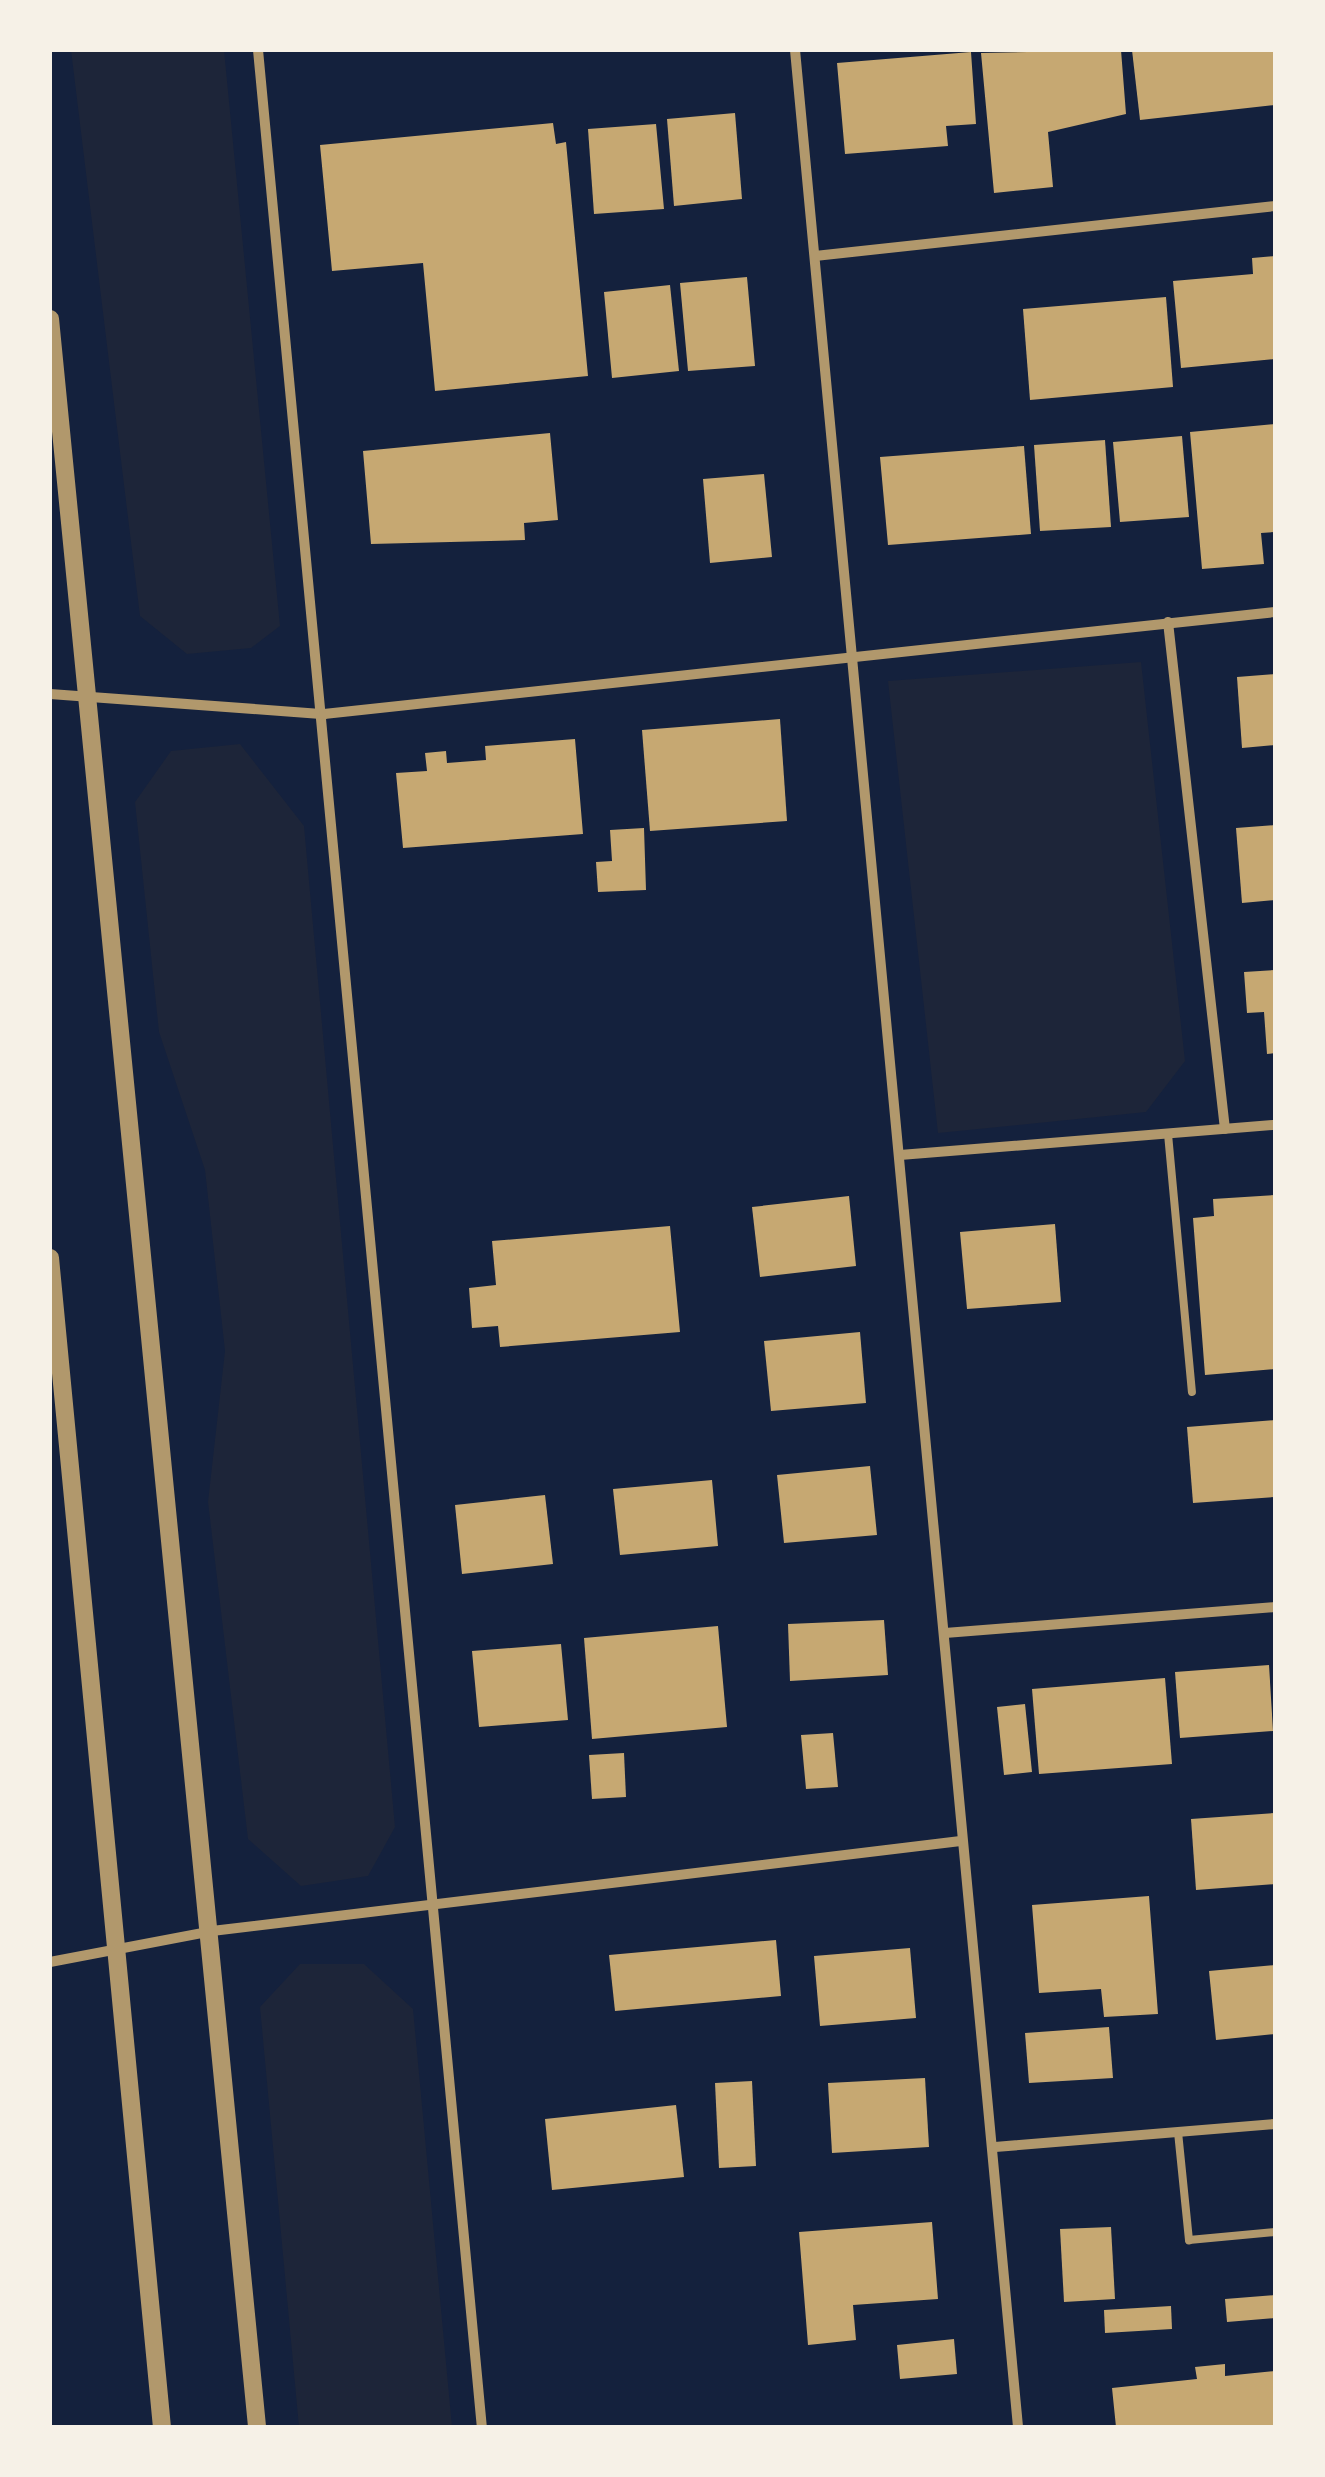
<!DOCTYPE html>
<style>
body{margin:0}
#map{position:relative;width:1325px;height:2477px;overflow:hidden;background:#14213d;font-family:"Public Sans",sans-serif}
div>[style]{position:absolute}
.green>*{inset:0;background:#1d2539}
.building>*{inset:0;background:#c6a872}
.service>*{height:8px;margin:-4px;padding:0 4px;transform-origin:4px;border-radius:4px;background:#b1986c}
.minor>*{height:10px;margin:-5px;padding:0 5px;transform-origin:5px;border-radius:5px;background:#b1986c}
.tertiary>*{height:18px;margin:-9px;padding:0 9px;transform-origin:9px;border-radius:9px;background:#b1986c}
span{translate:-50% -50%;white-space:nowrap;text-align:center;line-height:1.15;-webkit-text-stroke:10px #f6f1e7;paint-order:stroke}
.frame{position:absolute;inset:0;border:52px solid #f6f1e7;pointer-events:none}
</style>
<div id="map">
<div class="green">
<div style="clip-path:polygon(71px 50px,224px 50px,280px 626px,251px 648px,187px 654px,140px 616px)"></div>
<div style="clip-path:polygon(1141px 662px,1185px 1061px,1146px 1112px,938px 1133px,888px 681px)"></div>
<div style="clip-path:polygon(240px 744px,304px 826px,395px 1827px,368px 1876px,301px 1886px,248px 1839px,208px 1502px,225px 1351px,205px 1170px,159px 1032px,135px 802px,171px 751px)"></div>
<div style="clip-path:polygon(300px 1964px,364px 1964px,413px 2009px,452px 2427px,299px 2427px,260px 2007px)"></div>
</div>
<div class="building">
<div style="clip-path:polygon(1121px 50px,1126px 114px,1048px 132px,1053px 187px,994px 193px,981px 53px)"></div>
<div style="clip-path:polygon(1132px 50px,1275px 50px,1275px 105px,1140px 120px)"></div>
<div style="clip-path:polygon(971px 52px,976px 124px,946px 126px,948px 146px,845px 154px,837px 63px)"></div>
<div style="clip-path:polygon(735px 113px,742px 199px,674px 206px,667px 119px)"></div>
<div style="clip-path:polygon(553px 123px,556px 144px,566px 142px,588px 376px,435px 391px,423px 263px,332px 271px,320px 145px)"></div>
<div style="clip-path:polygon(656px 124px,664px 209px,594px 214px,588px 129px)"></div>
<div style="clip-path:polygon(1275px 256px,1275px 359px,1181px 368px,1173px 281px,1253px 274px,1252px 258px)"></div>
<div style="clip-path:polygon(747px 277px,755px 366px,688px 371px,680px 283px)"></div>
<div style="clip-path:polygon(670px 285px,679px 371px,612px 378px,604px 292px)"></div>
<div style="clip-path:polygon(1166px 297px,1173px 387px,1030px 400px,1023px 309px)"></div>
<div style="clip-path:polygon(1275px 424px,1275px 532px,1261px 533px,1264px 564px,1202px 569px,1190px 432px)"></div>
<div style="clip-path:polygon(550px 433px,558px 520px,524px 523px,525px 540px,371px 544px,363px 451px)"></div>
<div style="clip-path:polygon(1182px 436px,1189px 517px,1120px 522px,1113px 442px)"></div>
<div style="clip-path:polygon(1105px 440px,1111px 527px,1040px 531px,1034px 445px)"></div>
<div style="clip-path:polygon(1024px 446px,1031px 534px,888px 545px,880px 457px)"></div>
<div style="clip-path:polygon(764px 474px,772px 557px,710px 563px,703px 479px)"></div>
<div style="clip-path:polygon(1275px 674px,1275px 745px,1242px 748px,1237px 677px)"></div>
<div style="clip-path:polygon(780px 719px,787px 821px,650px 831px,642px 730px)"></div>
<div style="clip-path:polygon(575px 739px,583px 834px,403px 848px,396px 773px,427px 771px,425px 753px,446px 751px,447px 763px,486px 760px,485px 746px)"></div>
<div style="clip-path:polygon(1275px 825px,1275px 900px,1242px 903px,1236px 828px)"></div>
<div style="clip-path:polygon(644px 828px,646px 890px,598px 892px,596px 862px,612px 861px,610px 830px)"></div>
<div style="clip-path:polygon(1275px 970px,1275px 1053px,1267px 1054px,1264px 1012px,1247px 1013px,1244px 972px)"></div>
<div style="clip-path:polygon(1275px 1195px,1275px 1369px,1205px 1375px,1193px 1218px,1214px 1216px,1213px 1199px)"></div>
<div style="clip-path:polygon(849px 1196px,856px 1266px,760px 1277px,752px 1207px)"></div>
<div style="clip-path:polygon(1055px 1224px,1061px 1302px,967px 1309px,960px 1232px)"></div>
<div style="clip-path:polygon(670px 1226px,680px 1332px,500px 1347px,498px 1326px,472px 1328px,469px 1288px,496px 1285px,492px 1241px)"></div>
<div style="clip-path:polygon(860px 1332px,866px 1403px,771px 1411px,764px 1341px)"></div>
<div style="clip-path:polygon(1275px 1420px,1275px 1497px,1193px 1503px,1187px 1427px)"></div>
<div style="clip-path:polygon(870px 1466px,877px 1535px,784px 1543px,777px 1475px)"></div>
<div style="clip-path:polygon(712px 1480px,718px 1546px,620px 1555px,613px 1489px)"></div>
<div style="clip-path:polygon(545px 1495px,553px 1564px,462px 1574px,455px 1505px)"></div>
<div style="clip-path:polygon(884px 1620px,888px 1675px,790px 1681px,788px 1624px)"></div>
<div style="clip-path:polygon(718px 1626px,727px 1727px,592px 1739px,584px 1638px)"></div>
<div style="clip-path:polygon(561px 1644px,568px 1720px,479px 1727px,472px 1651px)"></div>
<div style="clip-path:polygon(1269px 1665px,1273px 1731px,1180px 1738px,1175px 1672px)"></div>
<div style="clip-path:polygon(1165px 1678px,1172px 1764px,1039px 1774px,1032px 1689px)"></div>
<div style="clip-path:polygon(1025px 1704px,1032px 1772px,1004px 1775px,997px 1707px)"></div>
<div style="clip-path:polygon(833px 1733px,838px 1787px,806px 1789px,801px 1735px)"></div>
<div style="clip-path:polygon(624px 1753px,626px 1797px,592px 1799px,589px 1755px)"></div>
<div style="clip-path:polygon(1275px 1813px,1275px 1884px,1196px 1890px,1191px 1819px)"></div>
<div style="clip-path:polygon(1149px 1896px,1158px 2014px,1104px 2017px,1101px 1989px,1039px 1993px,1032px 1905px)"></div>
<div style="clip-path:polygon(776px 1940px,781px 1996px,615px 2011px,609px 1955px)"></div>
<div style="clip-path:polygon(910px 1948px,916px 2018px,820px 2026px,814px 1956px)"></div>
<div style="clip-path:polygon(1275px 1965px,1275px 2034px,1216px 2040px,1209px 1971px)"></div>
<div style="clip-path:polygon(1109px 2027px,1113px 2078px,1029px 2083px,1025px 2033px)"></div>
<div style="clip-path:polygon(925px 2078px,929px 2147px,832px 2153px,828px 2083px)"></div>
<div style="clip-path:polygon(752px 2081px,756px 2166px,719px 2168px,715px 2083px)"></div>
<div style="clip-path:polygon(676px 2105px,684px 2177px,552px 2190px,545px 2119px)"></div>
<div style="clip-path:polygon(932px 2222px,938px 2299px,853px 2305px,856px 2340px,808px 2345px,799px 2232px)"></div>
<div style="clip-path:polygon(1111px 2227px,1115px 2299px,1064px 2302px,1060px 2229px)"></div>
<div style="clip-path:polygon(1275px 2295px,1275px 2318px,1227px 2322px,1225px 2299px)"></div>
<div style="clip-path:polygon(1171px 2306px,1172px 2329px,1105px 2333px,1104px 2310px)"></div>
<div style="clip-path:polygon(954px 2339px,957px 2374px,900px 2379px,897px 2345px)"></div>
<div style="clip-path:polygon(1225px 2364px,1225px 2376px,1275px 2371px,1275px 2427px,1116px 2427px,1112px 2388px,1197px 2379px,1195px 2367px)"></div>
</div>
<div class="service">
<div style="left:1168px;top:1134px;width:259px;rotate:84.7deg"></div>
<div style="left:1178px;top:2132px;width:109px;rotate:84.2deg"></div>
<div style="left:1189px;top:2240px;width:86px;rotate:-5.3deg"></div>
</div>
<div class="minor">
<div style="left:258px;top:50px;width:2388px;rotate:84.62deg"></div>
<div style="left:795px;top:50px;width:2387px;rotate:84.64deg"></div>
<div style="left:815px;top:256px;width:463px;rotate:-6.2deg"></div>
<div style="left:1168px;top:622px;width:510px;rotate:83.59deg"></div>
<div style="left:50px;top:694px;width:275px;rotate:4.2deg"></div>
<div style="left:324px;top:714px;width:956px;rotate:-6.12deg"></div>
<div style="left:900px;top:1155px;width:376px;rotate:-4.6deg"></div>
<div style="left:945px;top:1633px;width:331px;rotate:-4.5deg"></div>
<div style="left:50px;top:1962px;width:165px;rotate:-10.8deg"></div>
<div style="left:212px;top:1931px;width:754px;rotate:-6.85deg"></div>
<div style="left:995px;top:2147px;width:281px;rotate:-4.7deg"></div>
</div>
<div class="tertiary">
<div style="left:50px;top:319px;width:2118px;rotate:84.39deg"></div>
<div style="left:50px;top:1258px;width:1174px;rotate:84.53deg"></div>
</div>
<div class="frame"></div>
</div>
